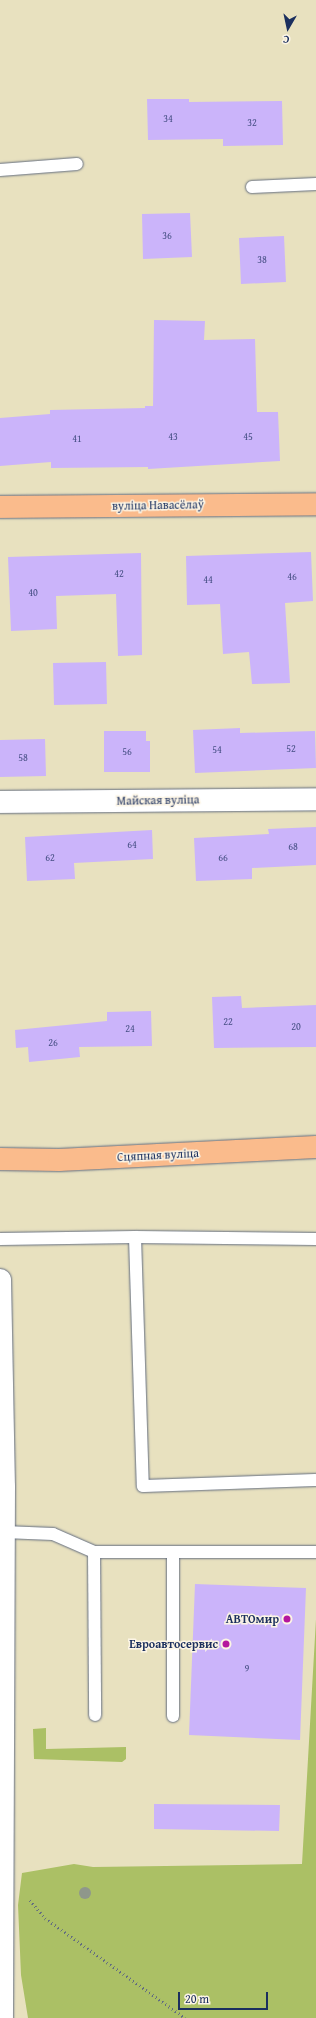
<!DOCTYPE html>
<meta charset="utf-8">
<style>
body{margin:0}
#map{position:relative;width:316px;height:2018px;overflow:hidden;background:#e8e1bf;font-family:"Gentium Book Plus",serif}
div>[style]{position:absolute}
.green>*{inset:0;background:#abc065}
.building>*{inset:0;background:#cbb4fa}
.path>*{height:2.5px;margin-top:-1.25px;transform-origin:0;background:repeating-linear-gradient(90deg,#636d80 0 1px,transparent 0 4px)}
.roads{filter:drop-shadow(0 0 1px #636d80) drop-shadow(0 0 1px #636d80)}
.lane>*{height:12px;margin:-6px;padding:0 6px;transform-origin:6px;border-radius:6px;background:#fff}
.street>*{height:22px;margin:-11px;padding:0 11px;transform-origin:11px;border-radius:11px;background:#fff}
.primary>*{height:22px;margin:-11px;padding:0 11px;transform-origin:11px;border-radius:11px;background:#fabb8c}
.trees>*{width:12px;height:12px;margin:-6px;border-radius:50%;background:#8f978b}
.dots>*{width:11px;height:11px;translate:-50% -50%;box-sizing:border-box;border:2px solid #fcf5e5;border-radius:50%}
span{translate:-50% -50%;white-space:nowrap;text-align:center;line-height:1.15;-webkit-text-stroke:3px #fcf5e5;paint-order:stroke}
.number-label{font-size:10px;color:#475085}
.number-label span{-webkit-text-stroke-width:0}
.street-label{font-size:12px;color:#1b2f5e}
.poi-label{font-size:12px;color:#1b2f5e;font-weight:700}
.right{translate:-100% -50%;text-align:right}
.north{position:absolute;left:268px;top:8px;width:40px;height:40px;-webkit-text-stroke:3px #fcf5e5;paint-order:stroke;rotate:189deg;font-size:11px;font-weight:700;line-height:16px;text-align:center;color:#1b2f5e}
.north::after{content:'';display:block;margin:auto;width:14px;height:18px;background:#1b2f5e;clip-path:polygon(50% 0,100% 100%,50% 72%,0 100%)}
.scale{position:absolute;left:178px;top:1992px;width:90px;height:18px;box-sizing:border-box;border:2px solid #1b2f5e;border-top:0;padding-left:5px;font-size:12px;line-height:14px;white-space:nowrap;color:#1b2f5e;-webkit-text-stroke:3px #fcf5e5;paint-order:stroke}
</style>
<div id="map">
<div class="green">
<div style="clip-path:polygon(316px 1619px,316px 2018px,28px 2018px,21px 1975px,18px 1905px,22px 1873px,74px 1864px,93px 1867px,302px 1864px)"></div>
<div style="clip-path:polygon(46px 1728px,46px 1749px,126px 1747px,126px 1759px,122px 1762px,34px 1759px,33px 1729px)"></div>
</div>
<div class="building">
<div style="clip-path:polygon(147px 99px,189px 99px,189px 102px,282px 101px,283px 145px,223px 146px,223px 139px,148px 140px)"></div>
<div style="clip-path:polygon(190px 213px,192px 257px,143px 259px,142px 214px)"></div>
<div style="clip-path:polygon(284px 236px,286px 282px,241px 284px,239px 238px)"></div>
<div style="clip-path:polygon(154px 320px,205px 321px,204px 340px,255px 339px,257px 412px,278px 412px,280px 461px,148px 469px,148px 467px,51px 468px,51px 462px,0 466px,0 418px,50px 414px,50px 410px,145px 408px,145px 406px,153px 406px)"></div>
<div style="clip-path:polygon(311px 552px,313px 601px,285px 603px,290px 683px,252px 684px,249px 652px,223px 654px,220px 604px,187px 605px,186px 556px)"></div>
<div style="clip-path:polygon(141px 553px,142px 655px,118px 656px,116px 594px,56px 596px,57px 629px,11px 631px,8px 557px)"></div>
<div style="clip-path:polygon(106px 662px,107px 704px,54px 705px,53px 663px)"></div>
<div style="clip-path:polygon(240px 728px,240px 733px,315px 731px,316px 768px,195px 773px,193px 730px)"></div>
<div style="clip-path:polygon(104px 731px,146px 731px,146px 741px,150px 741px,150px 772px,104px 772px)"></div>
<div style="clip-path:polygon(45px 739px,46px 776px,0 777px,0 740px)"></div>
<div style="clip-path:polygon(316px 827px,316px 865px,252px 868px,252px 879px,196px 881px,194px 838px,269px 834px,268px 829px)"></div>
<div style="clip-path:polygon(152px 830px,153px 859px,74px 863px,75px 879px,27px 881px,25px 837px)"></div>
<div style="clip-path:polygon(241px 996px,242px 1008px,316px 1005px,316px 1047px,214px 1048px,212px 997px)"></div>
<div style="clip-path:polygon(151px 1011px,152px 1046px,79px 1047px,80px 1057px,29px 1062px,28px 1047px,16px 1048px,15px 1030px,107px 1021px,107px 1012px)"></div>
<div style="clip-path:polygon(195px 1584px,306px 1588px,300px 1740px,189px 1735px)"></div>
<div style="clip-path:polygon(154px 1804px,280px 1805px,279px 1831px,154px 1829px)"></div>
</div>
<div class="path">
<div style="left:30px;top:1900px;width:23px;rotate:50deg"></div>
<div style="left:45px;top:1918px;width:172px;rotate:35.5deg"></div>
</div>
<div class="roads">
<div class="lane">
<div style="left:0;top:170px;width:77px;rotate:-4.5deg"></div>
<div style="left:252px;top:187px;width:64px;rotate:-2.7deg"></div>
<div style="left:135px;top:1237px;width:181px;rotate:0.6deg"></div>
<div style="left:0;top:1239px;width:135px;rotate:-0.8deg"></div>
<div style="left:135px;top:1237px;width:249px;rotate:88.2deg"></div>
<div style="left:143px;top:1486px;width:173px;rotate:-2deg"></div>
<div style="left:4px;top:1532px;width:49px;rotate:2.3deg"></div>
<div style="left:53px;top:1534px;width:45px;rotate:23.7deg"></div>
<div style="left:94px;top:1552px;width:222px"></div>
<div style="left:94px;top:1552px;width:163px;rotate:89.6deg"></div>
<div style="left:173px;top:1716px;width:164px;rotate:-90deg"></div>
</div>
<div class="street">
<div style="left:0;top:802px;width:316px;rotate:-0.5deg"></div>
<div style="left:0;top:1280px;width:207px;rotate:88.9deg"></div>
<div style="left:4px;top:1487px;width:531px;rotate:90.22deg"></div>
</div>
<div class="primary">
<div style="left:0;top:507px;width:316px;rotate:-0.5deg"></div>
<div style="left:0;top:1159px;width:59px;rotate:1deg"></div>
<div style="left:59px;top:1160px;width:257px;rotate:-2.9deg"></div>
</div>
</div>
<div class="trees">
<div style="left:85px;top:1893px"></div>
</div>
<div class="dots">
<div style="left:287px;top:1619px;background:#b5179e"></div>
<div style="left:226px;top:1644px;background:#b5179e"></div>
</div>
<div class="number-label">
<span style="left:168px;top:119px">34</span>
<span style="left:252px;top:123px">32</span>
<span style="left:167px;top:236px">36</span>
<span style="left:262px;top:260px">38</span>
<span style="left:173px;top:437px">43</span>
<span style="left:248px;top:437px">45</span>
<span style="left:77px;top:439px">41</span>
<span style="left:119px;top:574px">42</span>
<span style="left:292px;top:577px">46</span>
<span style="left:208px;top:580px">44</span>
<span style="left:33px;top:593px">40</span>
<span style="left:291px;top:749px">52</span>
<span style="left:217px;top:750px">54</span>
<span style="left:127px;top:752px">56</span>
<span style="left:23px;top:758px">58</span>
<span style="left:132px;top:845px">64</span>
<span style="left:293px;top:847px">68</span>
<span style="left:50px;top:858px">62</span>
<span style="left:223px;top:858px">66</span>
<span style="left:228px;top:1022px">22</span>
<span style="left:296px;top:1027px">20</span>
<span style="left:130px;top:1029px">24</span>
<span style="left:53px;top:1043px">26</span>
<span style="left:247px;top:1669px">9</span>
</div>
<div class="street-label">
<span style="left:158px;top:505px;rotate:-1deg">вуліца Навасёлаў</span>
<span style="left:158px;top:800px;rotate:-1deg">Майская вуліца</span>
<span style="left:158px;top:1155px;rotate:-3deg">Сцяпная вуліца</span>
</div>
<div class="poi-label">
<span class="right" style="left:279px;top:1619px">АВТОмир</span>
<span class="right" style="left:218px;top:1644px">Евроавтосервис</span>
</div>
<div class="north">С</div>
<div class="scale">20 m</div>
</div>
